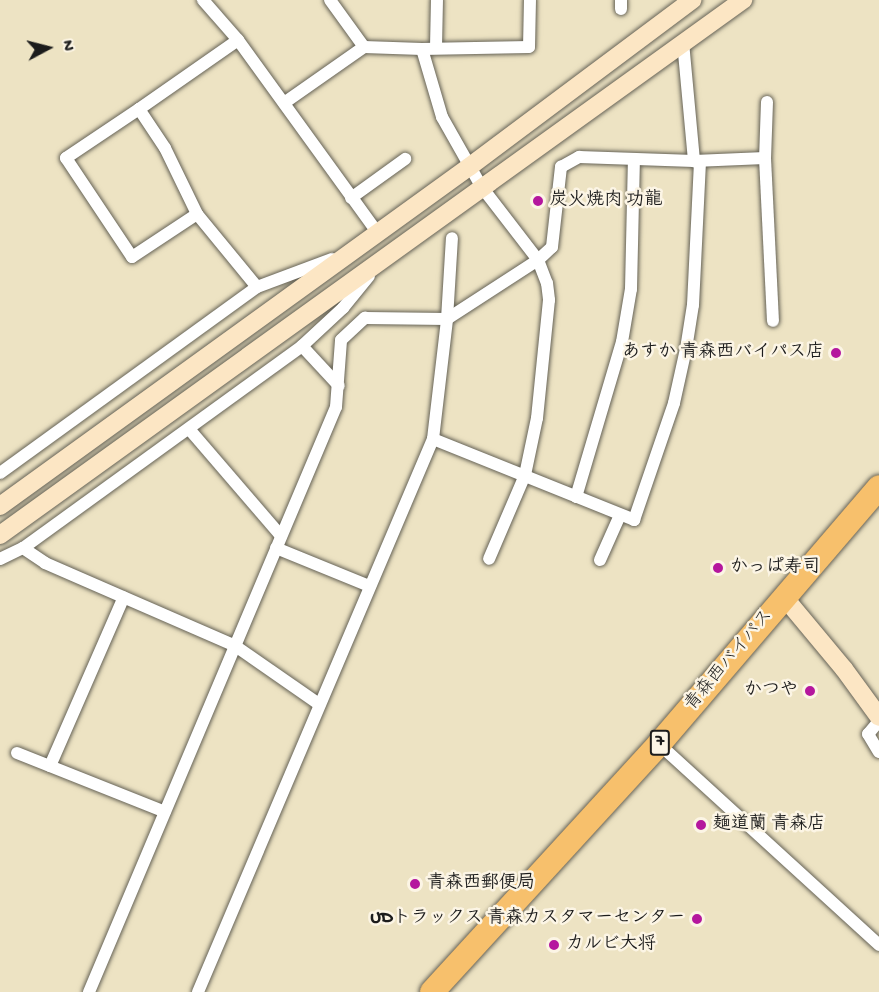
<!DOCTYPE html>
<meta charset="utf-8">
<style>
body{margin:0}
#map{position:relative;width:879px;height:992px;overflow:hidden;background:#ede3c3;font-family:"Gochi Hand","Klee One",sans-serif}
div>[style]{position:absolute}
.roads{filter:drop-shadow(0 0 2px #656256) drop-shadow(0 0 2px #656256)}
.street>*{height:12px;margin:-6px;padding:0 6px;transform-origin:6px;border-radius:6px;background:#fff}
.secondary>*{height:18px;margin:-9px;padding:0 9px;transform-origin:9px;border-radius:9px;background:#fce6c4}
.highway>*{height:24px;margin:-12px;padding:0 12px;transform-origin:12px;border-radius:12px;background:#f7c06c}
.dots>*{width:16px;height:16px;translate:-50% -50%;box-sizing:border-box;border:3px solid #fcf5e5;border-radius:50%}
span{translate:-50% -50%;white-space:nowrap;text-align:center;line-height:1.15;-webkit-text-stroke:5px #fcf5e5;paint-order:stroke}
.shield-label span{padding:2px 4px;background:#fcf5e5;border:2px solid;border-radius:4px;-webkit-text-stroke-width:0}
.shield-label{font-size:16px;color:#1c1c1c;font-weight:700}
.poi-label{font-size:18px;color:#1c1c1c;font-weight:700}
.left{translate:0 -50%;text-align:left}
.right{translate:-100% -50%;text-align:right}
.street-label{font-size:18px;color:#1c1c1c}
.north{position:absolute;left:18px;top:18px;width:60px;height:60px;-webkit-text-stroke:4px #fcf5e5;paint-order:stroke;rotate:83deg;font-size:16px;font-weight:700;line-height:24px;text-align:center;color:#1c1c1c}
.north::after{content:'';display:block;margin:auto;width:21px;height:27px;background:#1c1c1c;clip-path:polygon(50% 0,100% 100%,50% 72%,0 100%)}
</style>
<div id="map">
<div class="roads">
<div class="street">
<div style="left:203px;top:0;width:53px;rotate:48.8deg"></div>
<div style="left:238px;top:40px;width:237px;rotate:54.1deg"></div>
<div style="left:330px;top:0;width:58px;rotate:54.1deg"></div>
<div style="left:621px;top:0;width:9px;rotate:90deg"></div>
<div style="left:238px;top:40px;width:121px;rotate:145.1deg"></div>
<div style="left:139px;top:109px;width:47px;rotate:56.3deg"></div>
<div style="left:165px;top:148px;width:73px;rotate:64.1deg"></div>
<div style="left:197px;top:214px;width:94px;rotate:50.6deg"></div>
<div style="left:683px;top:42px;width:120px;rotate:84.7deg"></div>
<div style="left:436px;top:47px;width:47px;rotate:-88.8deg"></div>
<div style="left:422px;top:49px;width:71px;rotate:73.6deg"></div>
<div style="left:442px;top:117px;width:79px;rotate:60.5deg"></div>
<div style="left:481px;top:186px;width:93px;rotate:52.4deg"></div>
<div style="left:538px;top:260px;width:25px;rotate:69deg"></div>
<div style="left:547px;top:283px;width:17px;rotate:83deg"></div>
<div style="left:549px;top:300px;width:119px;rotate:95.8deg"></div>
<div style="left:537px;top:418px;width:58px;rotate:101.9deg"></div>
<div style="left:525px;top:475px;width:91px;rotate:113.2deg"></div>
<div style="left:767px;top:102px;width:56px;rotate:92deg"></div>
<div style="left:765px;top:158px;width:163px;rotate:87.2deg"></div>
<div style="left:284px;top:103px;width:98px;rotate:-35deg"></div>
<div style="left:364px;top:47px;width:58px;rotate:2deg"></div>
<div style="left:422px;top:49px;width:107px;rotate:-1.1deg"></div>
<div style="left:529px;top:47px;width:47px;rotate:-88.8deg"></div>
<div style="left:139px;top:109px;width:88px;rotate:146.1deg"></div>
<div style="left:66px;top:158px;width:119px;rotate:56.3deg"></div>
<div style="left:132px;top:257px;width:78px;rotate:-33.5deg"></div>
<div style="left:351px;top:198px;width:67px;rotate:-35.8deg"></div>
<div style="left:302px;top:346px;width:54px;rotate:47.2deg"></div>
<div style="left:189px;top:429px;width:141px;rotate:49.3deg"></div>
<div style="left:433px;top:439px;width:217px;rotate:21.9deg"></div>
<div style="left:634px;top:520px;width:124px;rotate:-71.1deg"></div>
<div style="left:674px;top:403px;width:55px;rotate:-77.5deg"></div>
<div style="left:686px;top:349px;width:45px;rotate:-81deg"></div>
<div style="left:693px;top:305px;width:144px;rotate:-87.2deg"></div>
<div style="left:0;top:473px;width:317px;rotate:-35.9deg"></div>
<div style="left:257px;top:287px;width:80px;rotate:-20.5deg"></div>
<div style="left:576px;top:497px;width:162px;rotate:-73.5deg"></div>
<div style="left:622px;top:342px;width:54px;rotate:-80.4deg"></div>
<div style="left:631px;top:289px;width:129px;rotate:-88.7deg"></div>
<div style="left:23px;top:548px;width:27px;rotate:34deg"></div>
<div style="left:45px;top:563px;width:206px;rotate:23.5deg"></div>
<div style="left:234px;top:645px;width:103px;rotate:34.8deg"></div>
<div style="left:276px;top:548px;width:100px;rotate:22.2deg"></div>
<div style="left:0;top:559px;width:25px;rotate:-26deg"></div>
<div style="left:23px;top:548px;width:344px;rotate:-35.9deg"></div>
<div style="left:302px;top:346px;width:56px;rotate:-42.8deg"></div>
<div style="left:343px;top:308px;width:41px;rotate:-50.9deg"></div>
<div style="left:600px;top:560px;width:49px;rotate:-66deg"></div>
<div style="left:879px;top:721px;width:17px;rotate:130deg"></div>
<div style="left:868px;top:734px;width:21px;rotate:59deg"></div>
<div style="left:659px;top:744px;width:298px;rotate:42.4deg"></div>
<div style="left:17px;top:753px;width:159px;rotate:21.7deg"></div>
<div style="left:50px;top:766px;width:184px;rotate:-66.4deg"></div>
<div style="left:89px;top:992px;width:635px;rotate:-67.11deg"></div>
<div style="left:336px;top:407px;width:67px;rotate:-85.7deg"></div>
<div style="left:341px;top:340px;width:33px;rotate:-43deg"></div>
<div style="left:365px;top:318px;width:82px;rotate:0.7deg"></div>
<div style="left:447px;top:319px;width:108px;rotate:-33deg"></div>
<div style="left:538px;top:260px;width:19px;rotate:-43deg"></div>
<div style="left:552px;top:247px;width:81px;rotate:-83.6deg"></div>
<div style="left:561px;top:167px;width:21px;rotate:-29deg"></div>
<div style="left:579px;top:157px;width:115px;rotate:2deg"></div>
<div style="left:694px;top:161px;width:71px;rotate:-2.4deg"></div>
<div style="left:198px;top:992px;width:601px;rotate:-66.98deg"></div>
<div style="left:433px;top:439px;width:121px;rotate:-83.3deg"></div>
<div style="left:447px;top:319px;width:81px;rotate:-86.5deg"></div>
</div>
<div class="secondary">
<div style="left:0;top:506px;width:579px;rotate:-35.86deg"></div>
<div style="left:469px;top:167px;width:279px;rotate:-36.8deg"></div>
<div style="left:0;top:535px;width:916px;rotate:-35.76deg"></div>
<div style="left:784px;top:597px;width:94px;rotate:50.2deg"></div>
<div style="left:844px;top:669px;width:59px;rotate:53.9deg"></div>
</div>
<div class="highway">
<div style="left:432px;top:992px;width:336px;rotate:-47.5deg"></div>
<div style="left:659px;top:744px;width:338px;rotate:-49.4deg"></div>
</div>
</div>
<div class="dots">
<div style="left:538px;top:201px;background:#b5179e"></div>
<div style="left:836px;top:353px;background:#b5179e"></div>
<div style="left:718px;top:568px;background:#b5179e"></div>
<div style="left:810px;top:691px;background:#b5179e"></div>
<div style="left:701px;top:825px;background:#b5179e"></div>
<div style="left:415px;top:884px;background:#b5179e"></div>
<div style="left:697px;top:919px;background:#b5179e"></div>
<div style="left:554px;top:945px;background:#b5179e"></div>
</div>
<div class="shield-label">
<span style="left:660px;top:743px">7</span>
</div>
<div class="poi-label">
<span class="left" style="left:550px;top:201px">炭火焼肉 功龍</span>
<span class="right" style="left:824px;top:353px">あすか 青森西バイパス店</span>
<span class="left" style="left:730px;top:568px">かっぱ寿司</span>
<span class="right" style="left:798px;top:691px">かつや</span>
<span class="left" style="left:713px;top:825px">麺道蘭 青森店</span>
<span class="left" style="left:427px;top:884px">青森西郵便局</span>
<span class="right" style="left:685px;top:919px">UDトラックス 青森カスタマーセンター</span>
<span class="left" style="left:566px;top:945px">カルビ大将</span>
</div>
<div class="street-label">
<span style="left:730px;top:661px;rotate:-50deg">青森西バイパス</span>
</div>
<div class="north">N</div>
</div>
